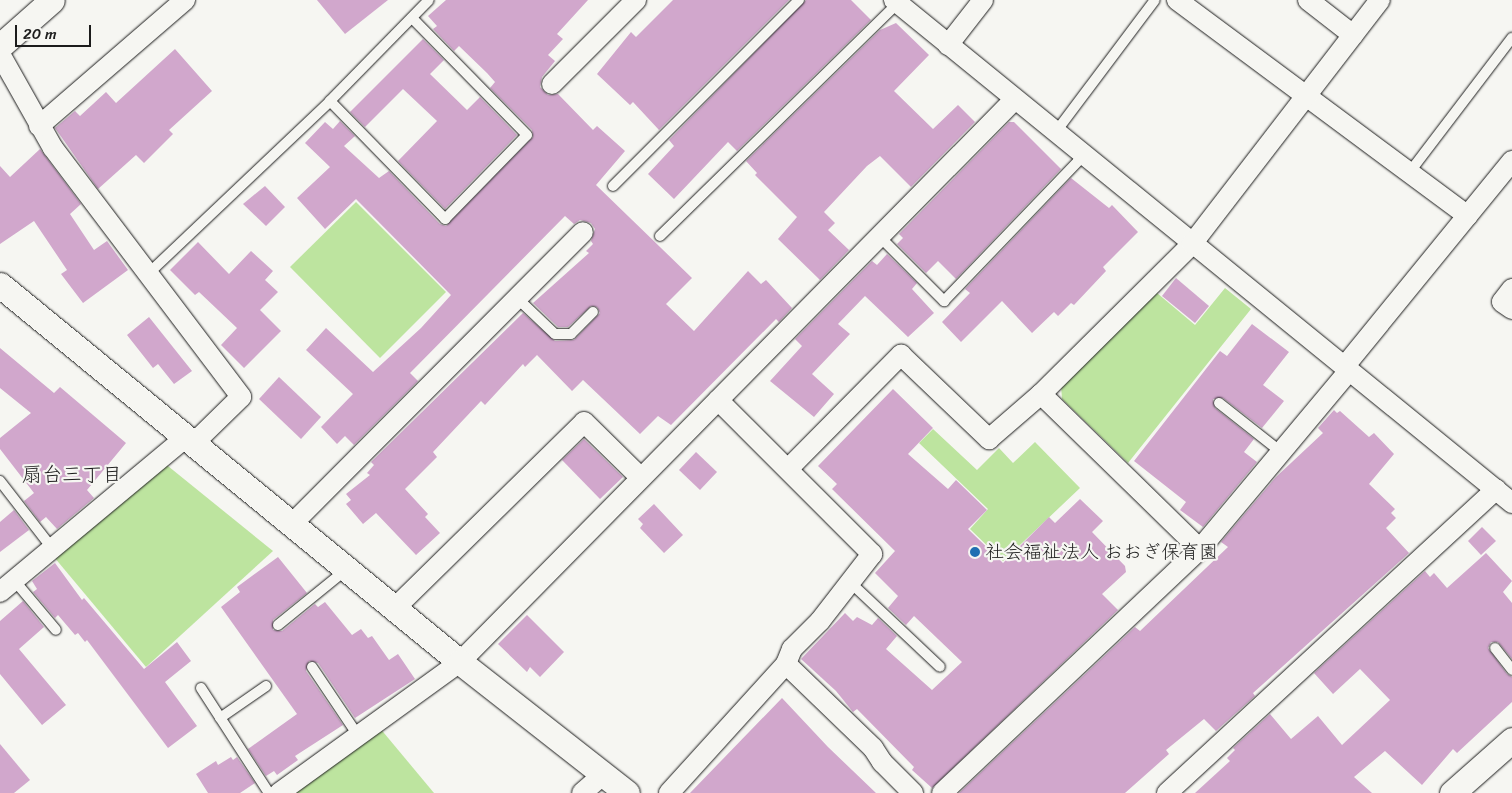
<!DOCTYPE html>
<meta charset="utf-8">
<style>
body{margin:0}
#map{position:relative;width:1512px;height:793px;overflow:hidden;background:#f6f6f2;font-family:Sriracha,"Klee One",sans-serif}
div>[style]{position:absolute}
.green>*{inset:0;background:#bde49f}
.building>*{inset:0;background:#d1a7cc}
.roads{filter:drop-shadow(0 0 1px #1c1c1c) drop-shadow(0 0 1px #1c1c1c)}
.service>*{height:10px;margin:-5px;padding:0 5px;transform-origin:5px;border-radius:5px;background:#f6f6f2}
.minor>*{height:20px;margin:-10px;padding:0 10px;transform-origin:10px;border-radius:10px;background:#f6f6f2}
.tertiary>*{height:25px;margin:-12.5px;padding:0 12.5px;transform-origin:12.5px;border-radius:12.5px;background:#f6f6f2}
.dots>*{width:14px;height:14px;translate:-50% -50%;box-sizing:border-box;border:2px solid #f6f6f2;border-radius:50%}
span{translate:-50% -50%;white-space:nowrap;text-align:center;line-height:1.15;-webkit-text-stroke:4.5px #f6f6f2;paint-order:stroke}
.poi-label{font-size:19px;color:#1c1c1c}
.left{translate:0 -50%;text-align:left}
.neighbourhood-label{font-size:20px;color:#1c1c1c}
.scale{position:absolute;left:15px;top:25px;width:76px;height:22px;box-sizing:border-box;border:2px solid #1c1c1c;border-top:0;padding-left:6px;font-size:15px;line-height:18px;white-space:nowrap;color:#1c1c1c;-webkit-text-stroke:4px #f6f6f2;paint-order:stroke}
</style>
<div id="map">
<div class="green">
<div style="clip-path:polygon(356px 202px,446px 292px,380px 358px,290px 267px)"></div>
<div style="clip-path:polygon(1225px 288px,1251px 309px,1128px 463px,1062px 399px,1061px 385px,1157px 293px,1195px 325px)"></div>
<div style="clip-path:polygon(933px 429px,977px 470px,999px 448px,1013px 463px,1035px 442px,1080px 488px,1003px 561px,970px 529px,988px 509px,919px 443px)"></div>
<div style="clip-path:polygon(163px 462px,273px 551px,146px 667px,54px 557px)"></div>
<div style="clip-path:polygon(379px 727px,434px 793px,289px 793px)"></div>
</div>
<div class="building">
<div style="clip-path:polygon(317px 0,388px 0,345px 34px)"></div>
<div style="clip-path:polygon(446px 0,588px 0,557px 34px,563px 39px,548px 55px,555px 61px,542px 77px,540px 87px,548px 95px,558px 94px,593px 130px,597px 126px,625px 151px,596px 185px,692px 278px,666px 304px,694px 331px,748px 271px,761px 284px,766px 280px,792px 308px,779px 322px,776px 319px,671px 425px,658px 416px,640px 434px,583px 380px,572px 391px,537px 355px,525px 367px,523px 364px,485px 405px,481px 401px,433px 452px,437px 457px,405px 489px,428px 514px,425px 517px,440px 533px,416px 555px,376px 513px,363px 524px,346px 504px,351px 500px,346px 494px,370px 475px,367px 473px,374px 465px,371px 462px,523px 313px,555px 341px,574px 340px,600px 313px,597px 307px,591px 306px,568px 327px,558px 327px,533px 303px,589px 253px,586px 251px,593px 244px,591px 241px,595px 229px,591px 223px,580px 220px,574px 224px,565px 216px,410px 373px,418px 381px,354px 445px,345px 436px,337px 444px,321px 427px,353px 394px,306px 350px,326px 328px,373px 372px,421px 328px,451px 295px,356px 199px,325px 229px,297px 198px,330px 167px,305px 143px,325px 122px,333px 129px,340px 121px,355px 136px,344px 146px,379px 178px,389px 171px,440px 224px,446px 226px,533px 137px,532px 130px,490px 88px,495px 82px,487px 73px,459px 46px,454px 51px,433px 29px,437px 26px,428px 16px)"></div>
<div style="clip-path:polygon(673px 0,789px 0,659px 130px,633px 102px,630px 105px,597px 74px,631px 32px,636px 37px)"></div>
<div style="clip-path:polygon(806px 0,851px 0,871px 20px,737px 151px,728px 142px,674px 199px,648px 174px,674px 146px,669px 140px)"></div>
<div style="clip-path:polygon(896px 23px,929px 55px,894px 91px,933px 129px,958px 105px,975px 122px,911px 187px,880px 156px,867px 166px,824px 212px,835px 223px,828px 230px,849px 250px,820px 280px,778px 239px,797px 217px,755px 175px,757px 173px,746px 161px,880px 30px)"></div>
<div style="clip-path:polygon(423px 39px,444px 60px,430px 74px,467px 110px,480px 97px,517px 135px,445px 209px,398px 161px,437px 121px,403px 89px,365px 127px,350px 112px)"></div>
<div style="clip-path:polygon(175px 49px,212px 91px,169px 130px,173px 134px,144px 163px,136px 155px,98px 189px,55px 128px,75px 111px,80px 116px,106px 92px,116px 103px)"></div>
<div style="clip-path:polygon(1009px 122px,1014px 122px,1061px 169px,956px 279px,938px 261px,926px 273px,897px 244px,903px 238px,899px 234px)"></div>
<div style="clip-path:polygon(40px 149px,81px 204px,70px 214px,94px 250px,107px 241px,128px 270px,83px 303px,61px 274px,67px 270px,34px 221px,0 244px,0 166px,10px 177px)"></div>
<div style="clip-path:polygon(1071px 178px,1109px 208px,1112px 205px,1138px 232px,1103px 267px,1106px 271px,1074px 305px,1071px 303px,1058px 316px,1054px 312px,1032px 333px,1002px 301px,961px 342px,942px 322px,970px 293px,965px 289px)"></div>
<div style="clip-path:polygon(265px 186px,285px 207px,266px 226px,243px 204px)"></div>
<div style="clip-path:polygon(198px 242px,229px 274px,251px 251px,273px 271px,265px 280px,278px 292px,260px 310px,281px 331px,244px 368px,221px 345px,237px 328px,199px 292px,195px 295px,170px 270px)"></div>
<div style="clip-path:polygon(887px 254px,917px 283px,912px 289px,934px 313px,908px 337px,865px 296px,838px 324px,850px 334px,812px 374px,834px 394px,814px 417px,770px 381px,802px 346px,795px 339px,872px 261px,877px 265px)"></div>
<div style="clip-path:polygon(1176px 278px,1209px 306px,1195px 323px,1162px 296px)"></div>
<div style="clip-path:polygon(149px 317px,192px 371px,174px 384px,158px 364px,153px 368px,127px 335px)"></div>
<div style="clip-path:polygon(1252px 324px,1289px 352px,1263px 385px,1284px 401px,1262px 428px,1223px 398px,1213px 399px,1215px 408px,1254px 439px,1244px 452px,1257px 462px,1203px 527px,1180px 510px,1186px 502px,1134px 461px,1220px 351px,1227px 356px)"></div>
<div style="clip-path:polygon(0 348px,54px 393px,60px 387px,126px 443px,87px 490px,94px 498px,57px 529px,46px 517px,40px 522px,24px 501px,34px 493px,0 449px,0 438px,31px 413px,0 388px)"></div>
<div style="clip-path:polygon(279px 377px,321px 417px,301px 439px,259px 399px)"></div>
<div style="clip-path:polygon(893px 389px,933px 428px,908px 454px,948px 489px,956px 480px,987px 510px,968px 529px,1003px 563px,1049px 517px,1055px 523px,1080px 499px,1103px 521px,1092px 532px,1125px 566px,1126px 572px,1102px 594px,1118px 610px,932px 788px,912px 770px,914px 767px,857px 709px,853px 712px,836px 691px,801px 659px,845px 613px,853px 621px,857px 617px,872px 625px,878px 618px,897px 636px,886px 649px,932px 690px,962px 662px,914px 616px,906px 625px,888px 608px,898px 596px,875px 573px,895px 551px,832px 489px,837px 484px,818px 466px)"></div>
<div style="clip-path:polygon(1334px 410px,1337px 413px,1340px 411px,1369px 437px,1374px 433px,1394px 454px,1369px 484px,1395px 509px,1391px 513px,1396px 518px,1386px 528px,1409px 553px,1253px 693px,1255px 696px,1216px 731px,1204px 719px,1166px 750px,1169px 754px,1125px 793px,959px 793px,1135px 627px,1140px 631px,1228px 547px,1221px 542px,1276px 477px,1323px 433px,1318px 428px)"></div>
<div style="clip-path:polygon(584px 439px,623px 477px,600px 499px,562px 460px)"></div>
<div style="clip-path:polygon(696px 452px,717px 472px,700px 490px,679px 470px)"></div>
<div style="clip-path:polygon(654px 504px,683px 535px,664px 553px,640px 528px,643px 524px,638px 519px)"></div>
<div style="clip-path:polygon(14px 510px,29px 530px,0 552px,0 522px)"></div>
<div style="clip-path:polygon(1482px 527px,1496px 541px,1481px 555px,1468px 541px)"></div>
<div style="clip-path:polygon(1486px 553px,1512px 581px,1503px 592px,1512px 603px,1512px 659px,1498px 642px,1491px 642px,1488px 648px,1507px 674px,1512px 677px,1512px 702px,1457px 753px,1453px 749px,1422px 785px,1385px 751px,1354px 777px,1372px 793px,1195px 793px,1230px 761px,1227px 758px,1235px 750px,1233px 748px,1270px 714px,1291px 739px,1318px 716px,1342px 745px,1390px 700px,1360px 669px,1333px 694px,1314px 673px,1425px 571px,1430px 577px,1434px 573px,1447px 588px)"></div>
<div style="clip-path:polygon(278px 557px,307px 593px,273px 620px,273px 630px,282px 631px,315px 604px,318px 607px,325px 602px,352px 635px,361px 629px,368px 638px,372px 636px,389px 660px,398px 654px,415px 679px,355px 718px,318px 663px,309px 661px,306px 671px,343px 725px,295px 756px,298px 760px,277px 775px,274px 771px,266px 776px,248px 749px,297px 714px,221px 607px,240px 592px,237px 587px)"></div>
<div style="clip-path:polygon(55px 563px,82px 600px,84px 598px,144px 669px,177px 642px,191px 661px,165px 682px,197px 726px,168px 748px,87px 640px,85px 642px,78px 633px,75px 635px,58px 615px,55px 618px,33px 592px,37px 589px,32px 581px)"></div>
<div style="clip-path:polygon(23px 601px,44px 627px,19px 649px,66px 705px,42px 725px,0 674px,0 621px)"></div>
<div style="clip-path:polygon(527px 615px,564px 652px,540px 677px,530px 667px,527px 672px,498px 644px)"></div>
<div style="clip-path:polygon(782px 698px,828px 747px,876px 793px,690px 793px)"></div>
<div style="clip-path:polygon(0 744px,30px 780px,14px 793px,0 793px)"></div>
<div style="clip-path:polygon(231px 757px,233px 760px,237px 757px,255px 783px,240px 793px,208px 793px,196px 774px,216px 761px,218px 765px)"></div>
</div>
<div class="roads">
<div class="service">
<div style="left:330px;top:101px;width:165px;rotate:45.7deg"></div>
<div style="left:445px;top:219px;width:117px;rotate:-45.7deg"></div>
<div style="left:527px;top:135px;width:164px;rotate:-134.5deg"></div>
<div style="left:1055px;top:133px;width:166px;rotate:-53.1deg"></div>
<div style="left:1409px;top:173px;width:170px;rotate:-52.7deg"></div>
<div style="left:613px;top:186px;width:263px;rotate:-45deg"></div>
<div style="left:660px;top:236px;width:333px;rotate:-44.4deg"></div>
<div style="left:880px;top:237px;width:91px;rotate:45deg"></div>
<div style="left:944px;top:301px;width:201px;rotate:-46.2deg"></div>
<div style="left:148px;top:274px;width:251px;rotate:-43.5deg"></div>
<div style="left:330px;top:101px;width:141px;rotate:-45.6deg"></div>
<div style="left:517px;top:298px;width:52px;rotate:43.5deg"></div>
<div style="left:555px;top:334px;width:16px"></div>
<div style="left:571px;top:334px;width:31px;rotate:-45deg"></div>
<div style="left:1219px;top:403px;width:79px;rotate:38.3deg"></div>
<div style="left:0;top:481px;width:85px;rotate:52.2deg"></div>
<div style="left:14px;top:580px;width:65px;rotate:50deg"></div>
<div style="left:851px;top:583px;width:122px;rotate:43.3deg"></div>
<div style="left:278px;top:625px;width:89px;rotate:-39.1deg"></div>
<div style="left:1495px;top:648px;width:28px;rotate:52deg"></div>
<div style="left:312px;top:667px;width:81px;rotate:56.1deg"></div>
<div style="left:201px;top:688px;width:125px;rotate:57.1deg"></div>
<div style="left:220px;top:718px;width:56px;rotate:-34.8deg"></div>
</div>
<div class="minor">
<div style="left:894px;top:0;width:797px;rotate:39.14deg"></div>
<div style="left:1177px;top:0;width:362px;rotate:36.6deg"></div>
<div style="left:1308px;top:0;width:57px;rotate:37.9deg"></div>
<div style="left:948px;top:45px;width:57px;rotate:-52.1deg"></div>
<div style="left:0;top:54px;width:108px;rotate:60.6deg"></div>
<div style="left:53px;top:148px;width:312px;rotate:52.9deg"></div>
<div style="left:241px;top:397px;width:66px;rotate:135.6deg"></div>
<div style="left:552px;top:84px;width:119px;rotate:-45deg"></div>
<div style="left:39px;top:126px;width:193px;rotate:-40.8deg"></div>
<div style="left:1512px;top:289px;width:16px;rotate:128deg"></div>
<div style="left:1502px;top:302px;width:12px;rotate:35deg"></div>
<div style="left:1344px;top:367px;width:266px;rotate:-50.8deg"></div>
<div style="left:1041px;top:394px;width:222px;rotate:44.3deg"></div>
<div style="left:718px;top:400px;width:218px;rotate:45deg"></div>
<div style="left:872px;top:554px;width:85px;rotate:127.8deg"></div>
<div style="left:820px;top:621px;width:40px;rotate:135deg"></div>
<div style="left:792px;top:649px;width:16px;rotate:112deg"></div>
<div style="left:788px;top:469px;width:161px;rotate:-45.3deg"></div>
<div style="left:901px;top:355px;width:122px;rotate:43.7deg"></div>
<div style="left:989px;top:439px;width:69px;rotate:-40.9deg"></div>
<div style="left:1041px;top:394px;width:213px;rotate:-44.8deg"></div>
<div style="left:1192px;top:244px;width:308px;rotate:-52.4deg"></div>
<div style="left:292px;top:524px;width:412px;rotate:-45.1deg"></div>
<div style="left:0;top:592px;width:242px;rotate:-39.8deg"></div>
<div style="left:395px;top:608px;width:265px;rotate:-44.5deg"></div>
<div style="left:584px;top:422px;width:78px;rotate:44.5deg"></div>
<div style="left:279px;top:793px;width:223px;rotate:-35.9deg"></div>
<div style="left:460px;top:662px;width:789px;rotate:-45.41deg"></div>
<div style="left:582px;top:793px;width:29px;rotate:-41deg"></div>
<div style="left:669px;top:793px;width:174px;rotate:-47.8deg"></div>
<div style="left:786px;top:664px;width:121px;rotate:44deg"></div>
<div style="left:873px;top:748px;width:17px;rotate:57deg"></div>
<div style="left:882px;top:762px;width:44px;rotate:45deg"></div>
<div style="left:942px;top:793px;width:355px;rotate:-43.4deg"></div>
<div style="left:1200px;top:549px;width:232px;rotate:-50.1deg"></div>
<div style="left:1167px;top:793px;width:448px;rotate:-42.7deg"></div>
</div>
<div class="tertiary">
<div style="left:0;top:46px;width:69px;rotate:-41.5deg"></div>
<div style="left:0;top:285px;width:595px;rotate:39.34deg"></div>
<div style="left:460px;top:662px;width:212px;rotate:38.1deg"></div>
<div style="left:1452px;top:793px;width:80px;rotate:-41.5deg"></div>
</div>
</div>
<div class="dots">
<div style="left:975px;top:552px;background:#1f6fb2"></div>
</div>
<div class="poi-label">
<span class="left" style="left:985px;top:552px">社会福祉法人 おおぎ保育園</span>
</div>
<div class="neighbourhood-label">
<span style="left:72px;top:474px">扇台三丁目</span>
</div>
<div class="scale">20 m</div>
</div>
